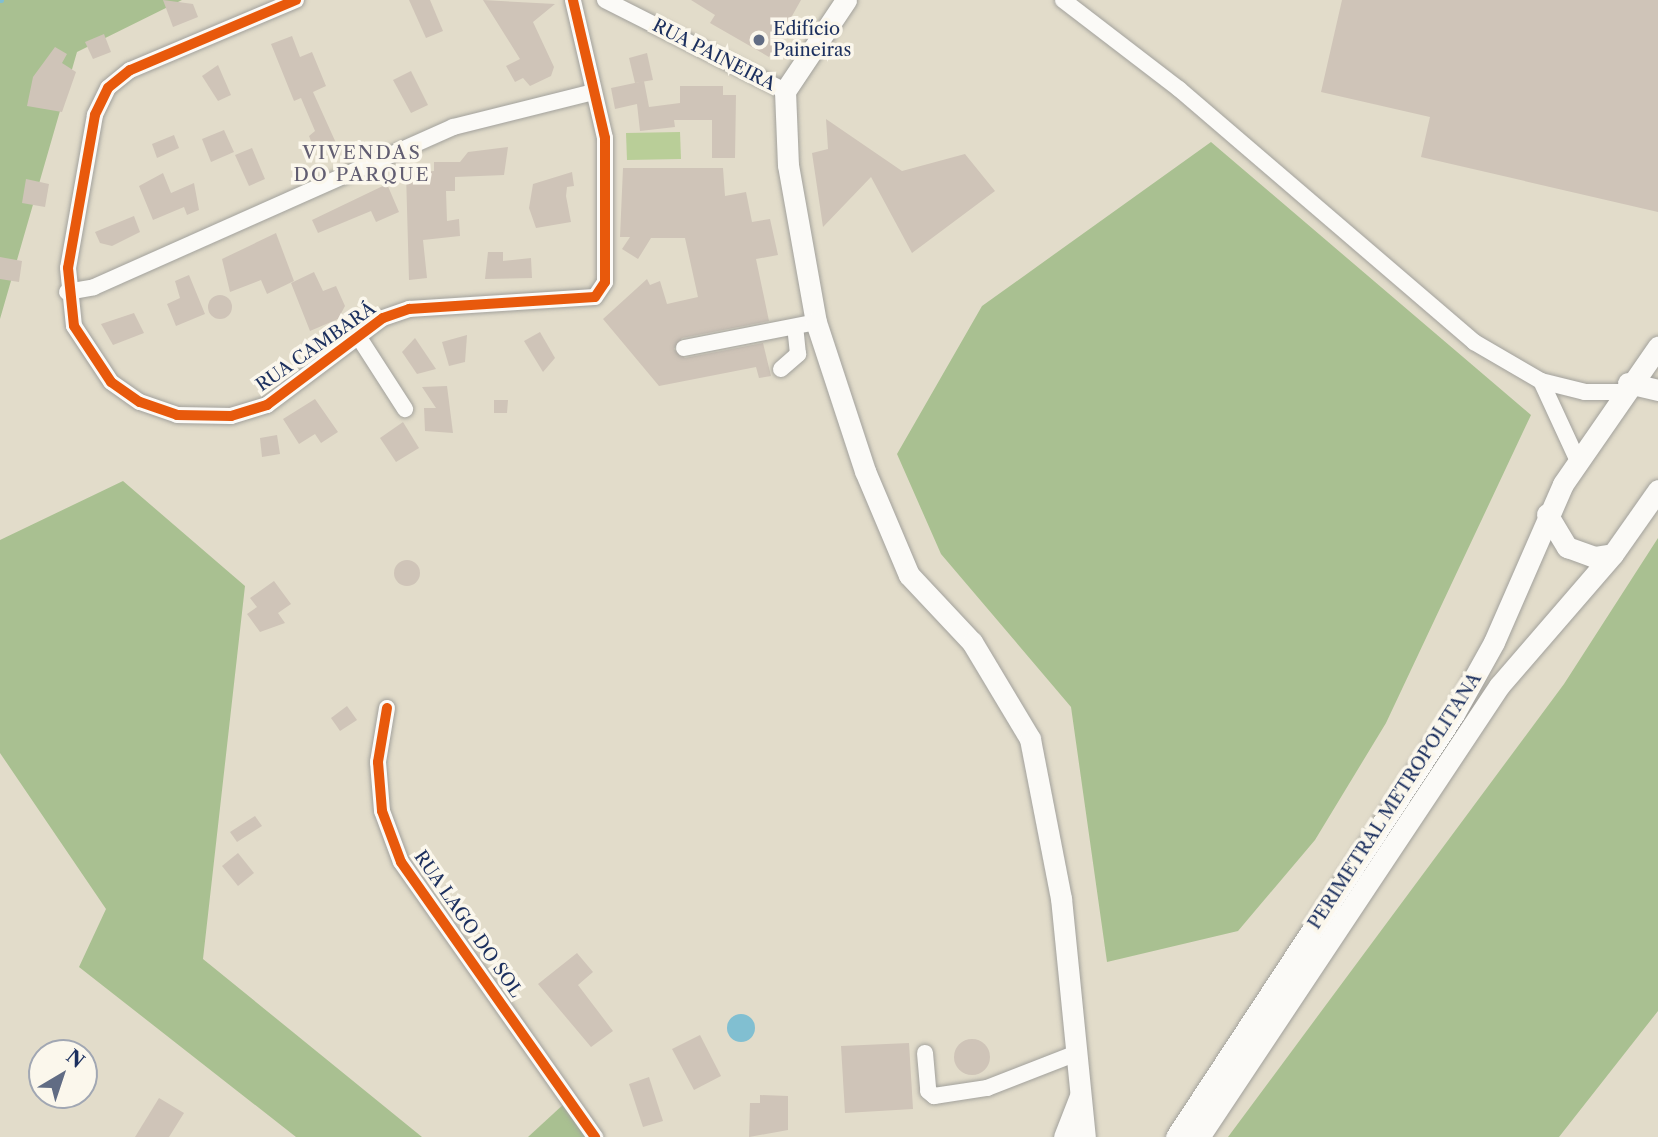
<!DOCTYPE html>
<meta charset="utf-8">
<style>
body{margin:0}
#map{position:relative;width:1658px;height:1137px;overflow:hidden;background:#e2dcca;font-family:"Libre Caslon Text",serif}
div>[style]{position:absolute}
.green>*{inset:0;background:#b9ce98}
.forest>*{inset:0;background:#a9c091}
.water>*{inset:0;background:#81bfd1}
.round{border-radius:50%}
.stream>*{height:5px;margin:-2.5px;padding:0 2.5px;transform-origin:2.5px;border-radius:2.5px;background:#81bfd1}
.building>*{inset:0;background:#cfc4b8}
.roads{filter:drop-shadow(0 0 2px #a2a19c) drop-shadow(0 0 2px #a2a19c)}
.minor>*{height:16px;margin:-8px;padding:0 8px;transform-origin:8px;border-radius:8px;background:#fbfaf7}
.major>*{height:21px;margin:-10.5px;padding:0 10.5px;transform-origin:10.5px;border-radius:10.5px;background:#fbfaf7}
.cycleway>*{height:10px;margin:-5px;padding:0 5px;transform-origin:5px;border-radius:5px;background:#e8590c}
.dots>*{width:19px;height:19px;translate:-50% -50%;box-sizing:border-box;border:4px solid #fbf7ec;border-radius:50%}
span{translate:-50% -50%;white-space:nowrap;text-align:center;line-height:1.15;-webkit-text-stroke:7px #fbf7ec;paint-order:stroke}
.poi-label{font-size:18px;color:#1b2f5e}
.left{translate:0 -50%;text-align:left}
.street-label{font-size:18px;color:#1b2f5e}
.neighbourhood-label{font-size:19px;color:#625e72;letter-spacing:2px}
.north{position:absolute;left:28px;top:1039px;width:70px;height:70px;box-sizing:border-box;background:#fbf7ec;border:2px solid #a1a7b3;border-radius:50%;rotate:39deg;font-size:19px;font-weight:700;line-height:28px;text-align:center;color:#1b2f5e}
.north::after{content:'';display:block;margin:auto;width:24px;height:32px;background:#616c84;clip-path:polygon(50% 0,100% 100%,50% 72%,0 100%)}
</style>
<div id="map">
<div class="green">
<div style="clip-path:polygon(680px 132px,681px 159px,627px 160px,626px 133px)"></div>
</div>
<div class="forest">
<div style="clip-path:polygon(0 0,182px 0,77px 52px,0 319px)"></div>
<div style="clip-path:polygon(1211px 142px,1531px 415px,1386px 723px,1315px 840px,1238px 931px,1107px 962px,1071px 707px,941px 554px,897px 454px,982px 306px)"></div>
<div style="clip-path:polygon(123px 481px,245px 586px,203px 959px,422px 1137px,296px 1137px,79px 967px,106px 909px,0 753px,0 540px)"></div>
<div style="clip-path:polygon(1658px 538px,1658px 1011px,1559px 1137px,1228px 1137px,1564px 684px)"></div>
<div style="clip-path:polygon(566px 1102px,589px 1137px,528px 1137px)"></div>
</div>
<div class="water">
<div class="round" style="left:727px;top:1014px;width:28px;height:28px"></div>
</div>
<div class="stream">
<div style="left:0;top:0;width:1px"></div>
</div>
<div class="building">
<div style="clip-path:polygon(163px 0,193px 4px,198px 17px,173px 27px)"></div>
<div style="clip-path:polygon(409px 0,430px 0,443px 31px,426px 38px)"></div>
<div style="clip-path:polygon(483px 0,555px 4px,533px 22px,554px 67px,551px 76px,530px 86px,523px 78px,515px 82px,506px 66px,520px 59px)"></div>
<div style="clip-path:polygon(691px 0,801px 0,769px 57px,710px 23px,715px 15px)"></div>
<div style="clip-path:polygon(1342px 0,1658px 0,1658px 212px,1421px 157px,1430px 117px,1321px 92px)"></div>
<div style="clip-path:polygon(104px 34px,111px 52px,93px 59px,85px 42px)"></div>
<div style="clip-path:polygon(292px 36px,300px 57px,312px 52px,326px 86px,313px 92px,336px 143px,315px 151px,309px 136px,315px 131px,301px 98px,294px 101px,271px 44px)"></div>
<div style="clip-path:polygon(55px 47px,67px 54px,62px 63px,76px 72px,62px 112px,27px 106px,33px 77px)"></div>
<div style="clip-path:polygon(647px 53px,653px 80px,635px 83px,629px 58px)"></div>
<div style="clip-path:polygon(218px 65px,231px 95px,218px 101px,202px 76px)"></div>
<div style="clip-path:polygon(411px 71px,428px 105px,411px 113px,393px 80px)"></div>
<div style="clip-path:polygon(644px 81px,649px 107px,680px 103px,680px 86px,723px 86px,723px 95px,736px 95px,735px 158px,712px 158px,712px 120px,674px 120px,675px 127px,640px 131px,637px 104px,615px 109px,611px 88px)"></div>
<div style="clip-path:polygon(826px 119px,902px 171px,965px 154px,995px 191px,912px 253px,871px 177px,823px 227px,812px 153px,828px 149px)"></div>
<div style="clip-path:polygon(224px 130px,234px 152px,211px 162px,202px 139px)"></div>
<div style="clip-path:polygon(174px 135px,179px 148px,157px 158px,152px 144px)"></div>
<div style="clip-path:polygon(508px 147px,504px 175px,455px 177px,455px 191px,446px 191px,447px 221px,459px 219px,460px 236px,423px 240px,427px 278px,409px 280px,406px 173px,434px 171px,434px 162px,460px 162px,468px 152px)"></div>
<div style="clip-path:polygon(252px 148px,265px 179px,249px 186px,235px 155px)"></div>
<div style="clip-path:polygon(623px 168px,723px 168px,725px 196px,746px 192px,752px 222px,770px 219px,778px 255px,756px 259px,769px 321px,682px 338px,674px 349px,685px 358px,763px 343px,771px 376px,759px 378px,756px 367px,659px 386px,603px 319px,647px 279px,650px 285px,660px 281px,667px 304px,698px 297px,685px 238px,651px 238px,638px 259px,622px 249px,630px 237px,620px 237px)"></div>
<div style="clip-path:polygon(572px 172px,574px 186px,567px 187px,566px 196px,571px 222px,536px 228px,529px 208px,533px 184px)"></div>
<div style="clip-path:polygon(163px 173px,171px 193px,194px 183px,199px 210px,187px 215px,184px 207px,153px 220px,139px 186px)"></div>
<div style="clip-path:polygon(26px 179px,49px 184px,45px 207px,22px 203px)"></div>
<div style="clip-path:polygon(387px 184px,399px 212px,376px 222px,371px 211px,318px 233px,312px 220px)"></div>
<div style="clip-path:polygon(134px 216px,140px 232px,112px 246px,100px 243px,95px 232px)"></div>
<div style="clip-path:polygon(276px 233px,294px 281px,267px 294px,261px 280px,230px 292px,222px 259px)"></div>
<div style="clip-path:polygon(488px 252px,503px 252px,503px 261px,531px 258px,532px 278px,485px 279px)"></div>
<div style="clip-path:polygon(0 257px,22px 261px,19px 282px,0 279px)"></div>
<div style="clip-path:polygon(314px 272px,323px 291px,336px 286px,345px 306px,338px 319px,310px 331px,291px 283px)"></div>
<div style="clip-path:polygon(189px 275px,205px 314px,176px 326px,167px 304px,180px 298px,175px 281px)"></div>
<div class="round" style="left:208px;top:295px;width:24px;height:24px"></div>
<div style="clip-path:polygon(134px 313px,144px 333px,113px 345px,101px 324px)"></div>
<div style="clip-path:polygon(540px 332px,555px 358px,543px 372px,524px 341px)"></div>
<div style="clip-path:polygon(467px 335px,465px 362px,449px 366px,442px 342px)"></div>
<div style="clip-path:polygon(415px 338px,436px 369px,417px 374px,402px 352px)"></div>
<div style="clip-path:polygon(447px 386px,453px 433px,425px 431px,424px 408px,436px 408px,422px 387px)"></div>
<div style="clip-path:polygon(315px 399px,338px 432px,321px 443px,315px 434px,299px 444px,283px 419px)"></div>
<div style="clip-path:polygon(494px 400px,508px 400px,507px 413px,494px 413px)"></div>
<div style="clip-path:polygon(403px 422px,419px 448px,396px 462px,380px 438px)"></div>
<div style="clip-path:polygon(277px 435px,280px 454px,262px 457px,260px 438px)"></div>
<div class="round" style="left:394px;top:560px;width:26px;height:26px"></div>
<div style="clip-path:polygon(274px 581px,291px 604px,278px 613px,285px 623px,260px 632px,247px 614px,257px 607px,250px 598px)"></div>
<div style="clip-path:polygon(347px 706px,357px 720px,340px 731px,331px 718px)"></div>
<div style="clip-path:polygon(255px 816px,262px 826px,237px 842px,230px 832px)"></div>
<div style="clip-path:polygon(238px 853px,254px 873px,238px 886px,222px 866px)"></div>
<div style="clip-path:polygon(577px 953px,593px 972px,578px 985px,613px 1031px,591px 1047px,538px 984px)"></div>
<div style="clip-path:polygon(700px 1035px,721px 1076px,694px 1090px,672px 1049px)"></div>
<div class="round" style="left:954px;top:1039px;width:36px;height:36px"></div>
<div style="clip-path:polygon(909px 1043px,913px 1109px,845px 1113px,841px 1046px)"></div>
<div style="clip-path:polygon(649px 1077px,663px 1121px,643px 1127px,629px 1084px)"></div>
<div style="clip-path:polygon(760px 1095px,788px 1096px,788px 1130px,749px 1137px,750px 1103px,760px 1103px)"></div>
<div style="clip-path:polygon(159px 1098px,184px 1113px,169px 1137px,135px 1137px)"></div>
</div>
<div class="roads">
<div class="minor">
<div style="left:296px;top:0;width:180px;rotate:157.1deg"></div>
<div style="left:130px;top:70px;width:28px;rotate:141deg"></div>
<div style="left:108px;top:88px;width:30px;rotate:116deg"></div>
<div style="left:95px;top:115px;width:155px;rotate:100deg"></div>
<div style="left:68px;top:268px;width:58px;rotate:84.1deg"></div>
<div style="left:74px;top:326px;width:67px;rotate:56.5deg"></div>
<div style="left:111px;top:382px;width:35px;rotate:35deg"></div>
<div style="left:140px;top:402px;width:39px;rotate:19deg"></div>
<div style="left:177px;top:415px;width:54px;rotate:1.1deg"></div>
<div style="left:231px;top:416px;width:38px;rotate:-17deg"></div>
<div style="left:267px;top:405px;width:145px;rotate:-36.9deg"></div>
<div style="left:383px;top:318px;width:28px;rotate:-19deg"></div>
<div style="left:409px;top:309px;width:186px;rotate:-3.7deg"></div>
<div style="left:595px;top:297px;width:18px;rotate:-56deg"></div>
<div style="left:605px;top:282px;width:144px;rotate:-90deg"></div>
<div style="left:605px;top:138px;width:142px;rotate:-103.1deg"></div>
<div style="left:605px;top:0;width:202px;rotate:26.8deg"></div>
<div style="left:1063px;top:0;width:146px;rotate:37.5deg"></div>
<div style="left:1179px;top:89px;width:389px;rotate:40.6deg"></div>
<div style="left:1474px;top:342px;width:78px;rotate:30.2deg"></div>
<div style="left:1541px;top:381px;width:45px;rotate:14deg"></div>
<div style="left:1585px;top:392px;width:37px"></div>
<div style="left:67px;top:292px;width:27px;rotate:-10deg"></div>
<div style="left:94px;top:287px;width:393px;rotate:-24deg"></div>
<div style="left:453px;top:127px;width:144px;rotate:-14deg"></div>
<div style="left:358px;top:336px;width:87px;rotate:57.2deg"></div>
<div style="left:684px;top:348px;width:135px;rotate:-11.1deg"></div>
<div style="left:781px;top:369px;width:23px;rotate:-41deg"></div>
<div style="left:798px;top:354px;width:27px;rotate:-96deg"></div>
<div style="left:1541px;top:381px;width:86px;rotate:65.2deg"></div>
<div style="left:387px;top:708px;width:55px;rotate:99.5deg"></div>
<div style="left:378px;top:762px;width:49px;rotate:85.3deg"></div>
<div style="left:382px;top:811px;width:54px;rotate:69.6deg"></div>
<div style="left:401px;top:862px;width:337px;rotate:54.8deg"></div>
<div style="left:925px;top:1053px;width:38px;rotate:85deg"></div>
<div style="left:928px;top:1091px;width:8px;rotate:40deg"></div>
<div style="left:934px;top:1096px;width:54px;rotate:-8.6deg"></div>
<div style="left:987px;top:1088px;width:93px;rotate:-21.3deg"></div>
</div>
<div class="major">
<div style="left:846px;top:0;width:110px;rotate:123.8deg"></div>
<div style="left:785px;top:91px;width:74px;rotate:87.7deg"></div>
<div style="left:788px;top:165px;width:159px;rotate:79.9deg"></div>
<div style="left:816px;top:322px;width:157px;rotate:71.8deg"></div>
<div style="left:865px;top:471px;width:113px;rotate:67.1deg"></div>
<div style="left:909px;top:575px;width:92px;rotate:46.8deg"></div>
<div style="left:972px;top:642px;width:113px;rotate:59.1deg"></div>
<div style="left:1030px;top:739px;width:162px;rotate:79deg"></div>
<div style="left:1061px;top:898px;width:240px;rotate:84.3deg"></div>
<div style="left:1628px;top:383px;width:31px;rotate:13deg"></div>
<div style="left:1547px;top:514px;width:39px;rotate:59deg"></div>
<div style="left:1567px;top:547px;width:29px;rotate:20deg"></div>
<div style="left:1594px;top:557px;width:19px;rotate:-9deg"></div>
<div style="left:1064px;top:1137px;width:44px;rotate:-68.7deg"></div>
<div style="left:1176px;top:1137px;width:506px;rotate:-56.69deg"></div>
<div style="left:1454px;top:714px;width:82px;rotate:-60.9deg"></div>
<div style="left:1494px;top:642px;width:172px;rotate:-66.4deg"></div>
<div style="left:1563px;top:484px;width:167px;rotate:-55.3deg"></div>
<div style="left:1199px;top:1137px;width:542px;rotate:-56.37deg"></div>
<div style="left:1499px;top:686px;width:174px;rotate:-49.2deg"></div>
<div style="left:1613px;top:554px;width:78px;rotate:-54.9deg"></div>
</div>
</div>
<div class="cycleway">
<div style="left:296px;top:0;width:180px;rotate:157.1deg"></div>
<div style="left:130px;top:70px;width:28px;rotate:141deg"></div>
<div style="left:108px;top:88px;width:30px;rotate:116deg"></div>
<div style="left:95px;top:115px;width:155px;rotate:100deg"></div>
<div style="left:68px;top:268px;width:58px;rotate:84.1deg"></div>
<div style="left:74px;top:326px;width:67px;rotate:56.5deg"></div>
<div style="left:111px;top:382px;width:35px;rotate:35deg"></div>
<div style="left:140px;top:402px;width:39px;rotate:19deg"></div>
<div style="left:177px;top:415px;width:54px;rotate:1.1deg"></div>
<div style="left:231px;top:416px;width:38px;rotate:-17deg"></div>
<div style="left:267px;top:405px;width:145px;rotate:-36.9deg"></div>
<div style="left:383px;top:318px;width:28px;rotate:-19deg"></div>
<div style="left:409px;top:309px;width:186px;rotate:-3.7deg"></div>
<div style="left:595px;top:297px;width:18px;rotate:-56deg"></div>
<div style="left:605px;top:282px;width:144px;rotate:-90deg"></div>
<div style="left:605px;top:138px;width:142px;rotate:-103.1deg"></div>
<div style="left:387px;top:708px;width:55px;rotate:99.5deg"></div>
<div style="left:378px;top:762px;width:49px;rotate:85.3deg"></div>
<div style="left:382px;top:811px;width:54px;rotate:69.6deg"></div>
<div style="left:401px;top:862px;width:337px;rotate:54.8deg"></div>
</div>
<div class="dots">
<div style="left:759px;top:40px;background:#616c84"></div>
</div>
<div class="poi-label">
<span class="left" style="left:773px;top:40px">Edifício<br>Paineiras</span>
</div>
<div class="street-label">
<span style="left:714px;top:55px;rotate:27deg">RUA PAINEIRA</span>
<span style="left:316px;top:347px;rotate:-35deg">RUA CAMBARÁ</span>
<span style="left:1395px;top:801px;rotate:-57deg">PERIMETRAL METROPOLITANA</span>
<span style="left:468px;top:924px;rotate:55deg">RUA LAGO DO SOL</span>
</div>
<div class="neighbourhood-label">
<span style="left:362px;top:164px">VIVENDAS<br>DO PARQUE</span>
</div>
<div class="north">N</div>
</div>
